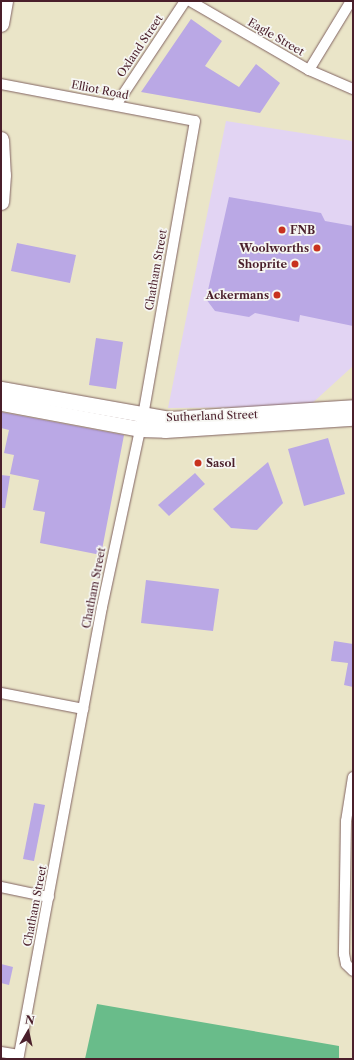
<!DOCTYPE html>
<style>
body{margin:0}
#map{position:relative;width:354px;height:1060px;overflow:hidden;background:#eae5c8;font-family:"Libre Caslon Text",serif}
div>[style]{position:absolute}
.built>*{inset:0;background:#e2d4f3}
.forest>*{inset:0;background:#69bc8a}
.building>*{inset:0;background:#baa8e5}
.roads{filter:drop-shadow(0 0 1px #826462) drop-shadow(0 0 1px #826462)}
.minor>*{height:10px;margin:-5px;padding:0 5px;transform-origin:5px;border-radius:5px;background:#fff}
.primary>*{height:15px;margin:-7.5px;padding:0 7.5px;transform-origin:7.5px;border-radius:7.5px;background:#fff}
.trunk>*{height:16px;margin:-8px;padding:0 8px;transform-origin:8px;border-radius:8px;background:#fff}
.dots>*{width:11px;height:11px;translate:-50% -50%;box-sizing:border-box;border:2px solid #f6f6f2;border-radius:50%}
span{translate:-50% -50%;white-space:nowrap;text-align:center;line-height:1.15;-webkit-text-stroke:3.5px #f6f6f2;paint-order:stroke}
.street-label{font-size:11px;color:#4a1f2b}
.poi-label{font-size:11px;color:#4a1f2b;font-weight:700}
.left{translate:0 -50%;text-align:left}
.right{translate:-100% -50%;text-align:right}
.frame{position:absolute;inset:0;border:2px solid #4a1f2b;pointer-events:none}
.north{position:absolute;left:8px;top:1012px;width:40px;height:40px;-webkit-text-stroke:3px #f6f6f2;paint-order:stroke;rotate:9deg;font-size:11px;font-weight:700;line-height:16px;text-align:center;color:#4a1f2b}
.north::after{content:'';display:block;margin:auto;width:14px;height:18px;background:#4a1f2b;clip-path:polygon(50% 0,100% 100%,50% 72%,0 100%)}
</style>
<div id="map">
<div class="built">
<div style="clip-path:polygon(226px 121px,353px 141px,353px 366px,308px 407px,168px 408px)"></div>
</div>
<div class="forest">
<div style="clip-path:polygon(97px 1004px,339px 1046px,339px 1059px,85px 1059px)"></div>
</div>
<div class="building">
<div style="clip-path:polygon(191px 19px,222px 41px,205px 66px,239px 87px,256px 64px,280px 83px,260px 113px,141px 92px)"></div>
<div style="clip-path:polygon(229px 197px,321px 213px,325px 221px,353px 226px,353px 326px,300px 315px,299px 322px,255px 313px,249px 317px,215px 311px,206px 299px)"></div>
<div style="clip-path:polygon(17px 243px,76px 255px,70px 283px,11px 271px)"></div>
<div style="clip-path:polygon(96px 338px,123px 342px,116px 389px,89px 385px)"></div>
<div style="clip-path:polygon(1px 412px,124px 435px,101px 555px,40px 543px,45px 512px,33px 510px,39px 480px,10px 474px,14px 455px,4px 453px,9px 430px,1px 428px)"></div>
<div style="clip-path:polygon(328px 438px,345px 494px,304px 506px,288px 449px)"></div>
<div style="clip-path:polygon(268px 462px,283px 503px,257px 530px,231px 528px,213px 509px)"></div>
<div style="clip-path:polygon(195px 473px,205px 484px,169px 516px,158px 505px)"></div>
<div style="clip-path:polygon(1px 475px,10px 476px,5px 508px,1px 508px)"></div>
<div style="clip-path:polygon(146px 580px,219px 589px,213px 631px,141px 623px)"></div>
<div style="clip-path:polygon(334px 641px,353px 644px,353px 687px,344px 685px,348px 663px,331px 661px)"></div>
<div style="clip-path:polygon(34px 803px,45px 805px,34px 861px,23px 859px)"></div>
<div style="clip-path:polygon(1px 964px,13px 967px,9px 985px,1px 983px)"></div>
</div>
<div class="roads">
<div class="minor">
<div style="left:190px;top:1px;width:138px;rotate:30.1deg"></div>
<div style="left:309px;top:70px;width:48px;rotate:23.4deg"></div>
<div style="left:309px;top:70px;width:81px;rotate:-58.7deg"></div>
<div style="left:1px;top:84px;width:197px;rotate:10.8deg"></div>
<div style="left:195px;top:121px;width:300px;rotate:100deg"></div>
<div style="left:143px;top:416px;width:195px;rotate:102.1deg"></div>
<div style="left:102px;top:607px;width:460px;rotate:100.5deg"></div>
<div style="left:116px;top:105px;width:125px;rotate:-56.4deg"></div>
<div style="left:1px;top:693px;width:84px;rotate:11deg"></div>
<div style="left:353px;top:777px;width:45px;rotate:99deg"></div>
<div style="left:346px;top:821px;width:133px;rotate:90.9deg"></div>
<div style="left:344px;top:954px;width:10px;rotate:79deg"></div>
<div style="left:346px;top:964px;width:10px;rotate:45deg"></div>
<div style="left:1px;top:887px;width:49px;rotate:11.8deg"></div>
<div style="left:1px;top:1052px;width:18px;rotate:9deg"></div>
</div>
<div class="primary">
<div style="left:1px;top:389px;width:171px;rotate:10.1deg"></div>
<div style="left:169px;top:419px;width:184px;rotate:-3.7deg"></div>
<div style="left:1px;top:403px;width:141px;rotate:10.6deg"></div>
<div style="left:140px;top:429px;width:25px;rotate:2deg"></div>
<div style="left:165px;top:430px;width:188px;rotate:-3.7deg"></div>
</div>
<div class="trunk">
<div style="left:1px;top:24px;width:23px;rotate:-80deg"></div>
<div style="left:1px;top:140px;width:35px;rotate:87deg"></div>
<div style="left:3px;top:175px;width:27px;rotate:94deg"></div>
</div>
</div>
<div class="dots">
<div style="left:282px;top:230px;background:#c8321e"></div>
<div style="left:317px;top:248px;background:#c8321e"></div>
<div style="left:295px;top:264px;background:#c8321e"></div>
<div style="left:277px;top:295px;background:#c8321e"></div>
<div style="left:198px;top:463px;background:#c8321e"></div>
</div>
<div class="street-label">
<span style="left:276px;top:37px;rotate:30deg">Eagle Street</span>
<span style="left:140px;top:46px;rotate:-56deg">Oxland Street</span>
<span style="left:100px;top:90px;rotate:11deg">Elliot Road</span>
<span style="left:156px;top:270px;rotate:-80deg">Chatham Street</span>
<span style="left:212px;top:416px;rotate:-2deg">Sutherland Street</span>
<span style="left:94px;top:588px;rotate:-79deg">Chatham Street</span>
<span style="left:35px;top:906px;rotate:-79deg">Chatham Street</span>
</div>
<div class="poi-label">
<span class="left" style="left:290px;top:230px">FNB</span>
<span class="right" style="left:309px;top:248px">Woolworths</span>
<span class="right" style="left:287px;top:264px">Shoprite</span>
<span class="right" style="left:269px;top:295px">Ackermans</span>
<span class="left" style="left:206px;top:463px">Sasol</span>
</div>
<div class="frame"></div>
<div class="north">N</div>
</div>
